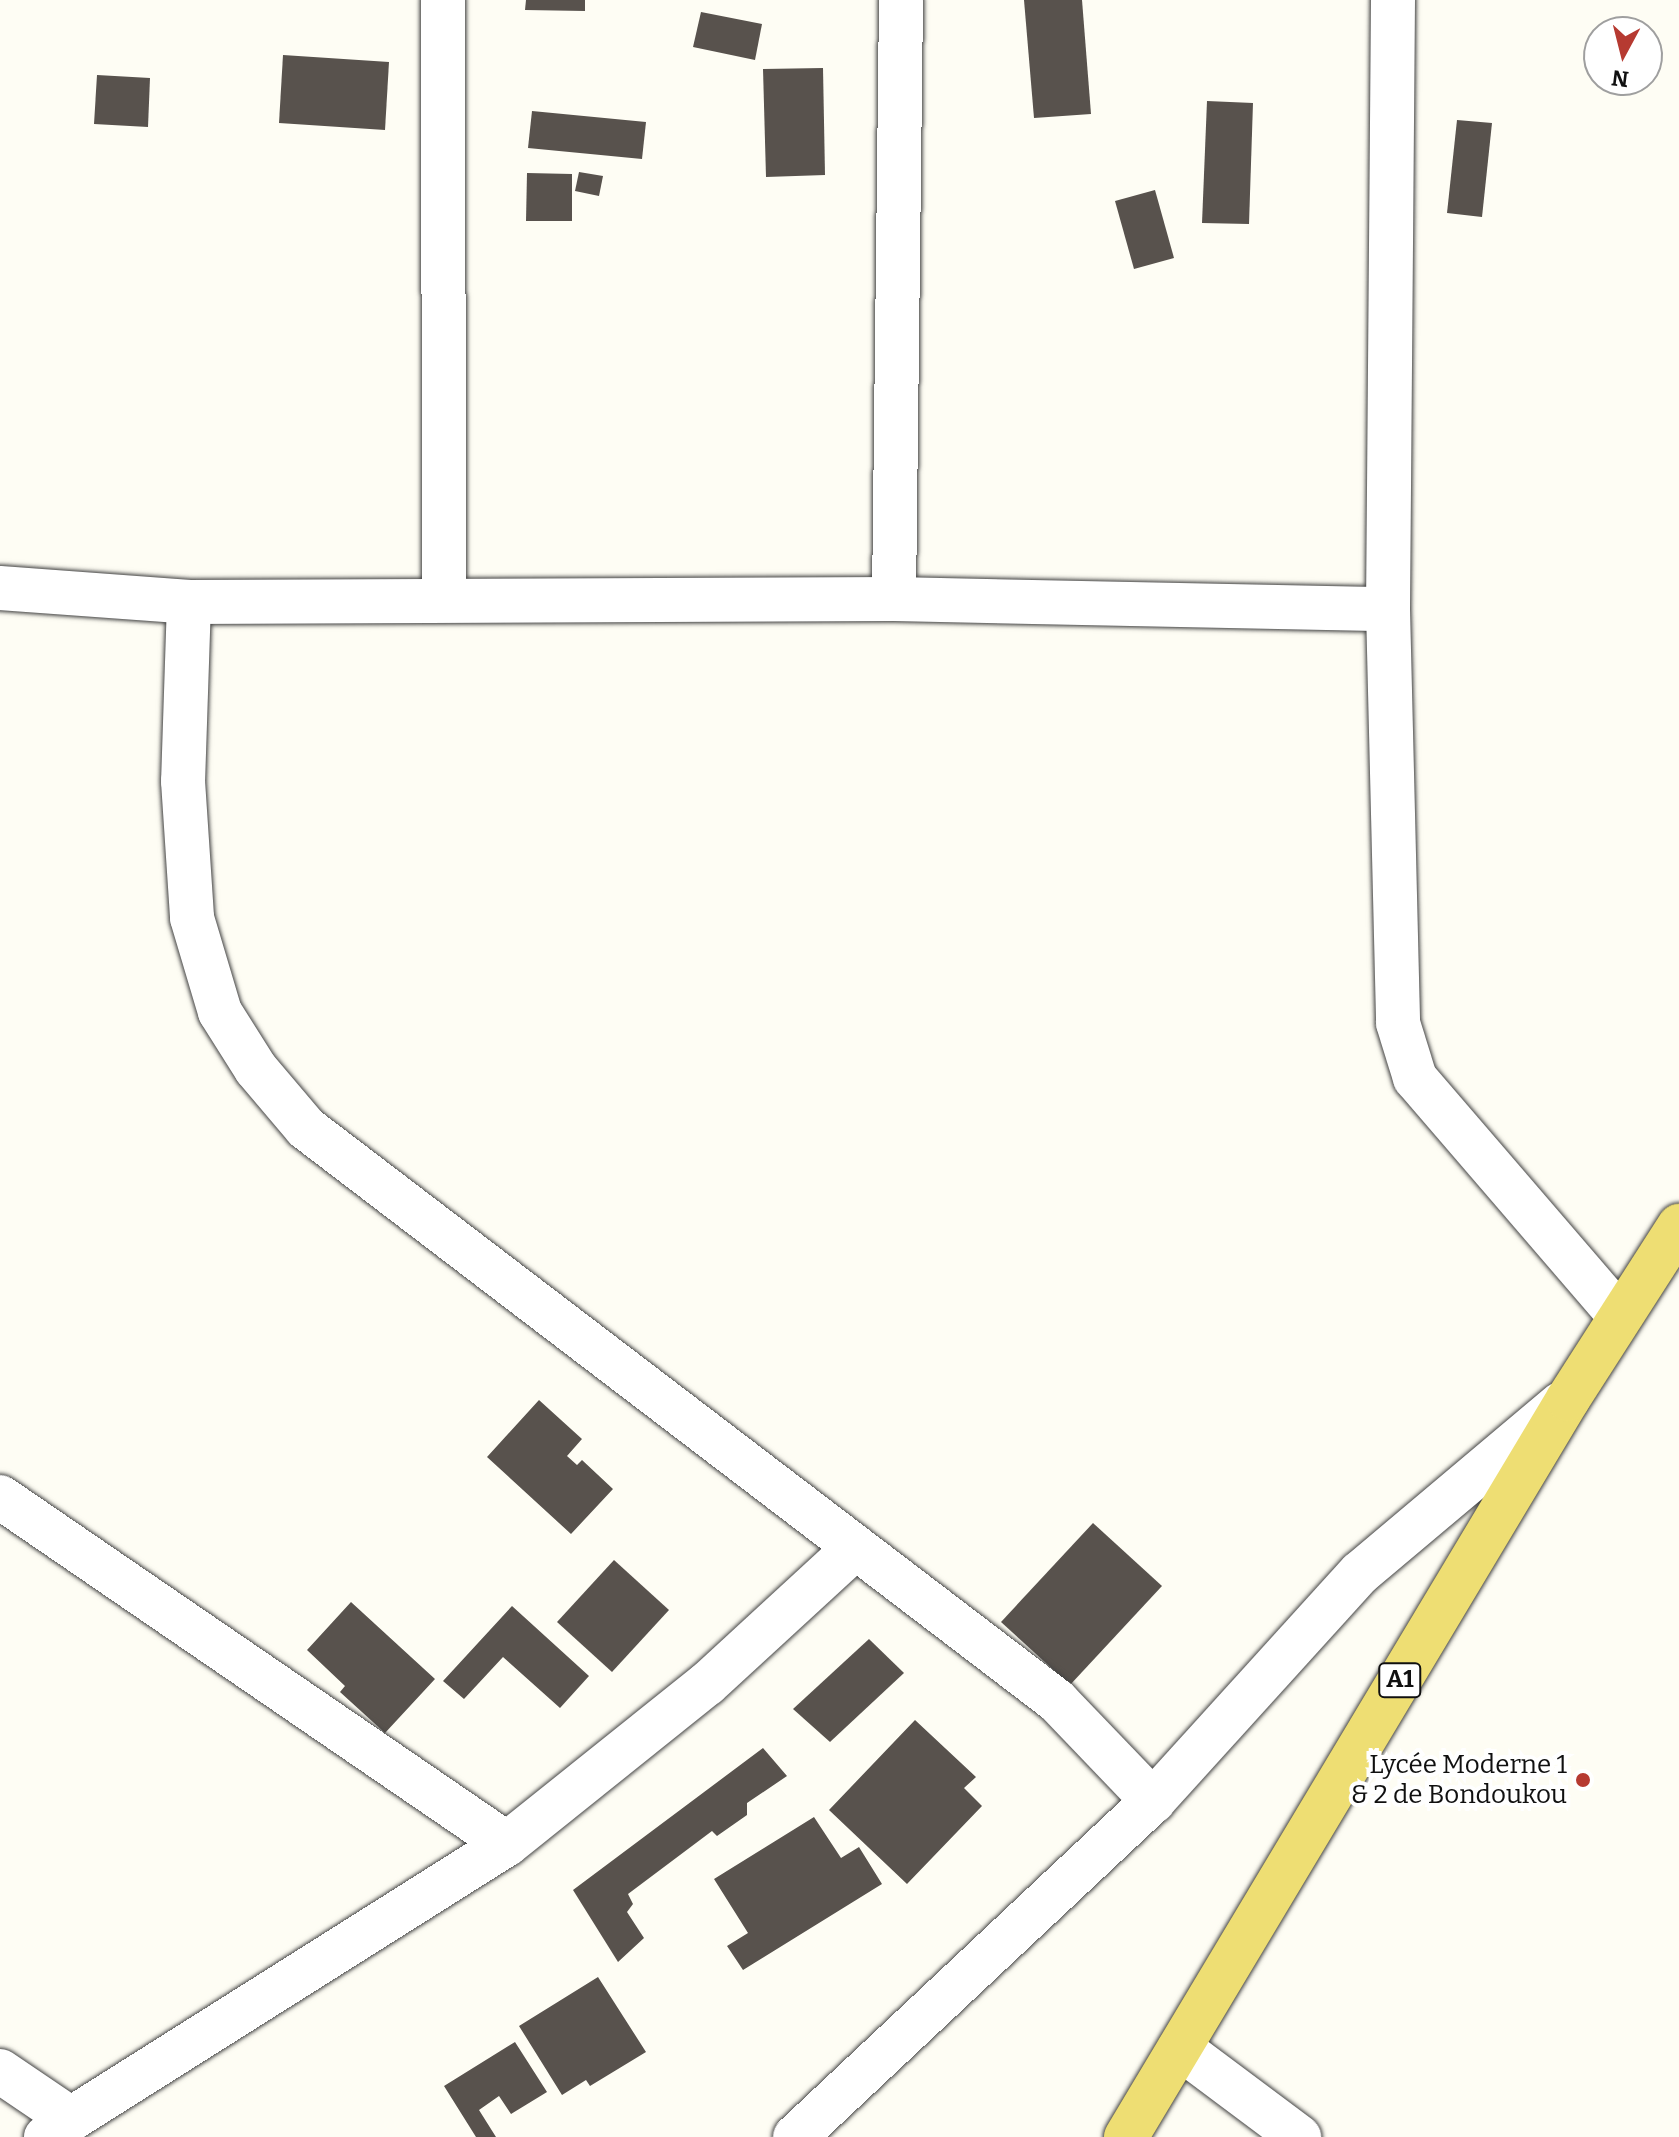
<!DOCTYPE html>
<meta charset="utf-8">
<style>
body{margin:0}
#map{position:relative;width:1679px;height:2137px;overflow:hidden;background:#fefdf4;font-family:Bitter,serif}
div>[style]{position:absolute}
.building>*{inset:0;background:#58524d}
.roads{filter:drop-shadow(0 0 2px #434343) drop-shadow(0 0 2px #434343)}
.minor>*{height:44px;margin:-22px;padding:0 22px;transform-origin:22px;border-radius:22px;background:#fff}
.major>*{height:44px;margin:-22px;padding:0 22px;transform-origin:22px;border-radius:22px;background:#eede73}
.dots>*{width:22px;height:22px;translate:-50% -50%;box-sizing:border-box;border:4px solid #fff;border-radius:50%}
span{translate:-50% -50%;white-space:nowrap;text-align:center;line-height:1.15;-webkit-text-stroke:8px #fff;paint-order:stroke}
.shield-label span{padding:2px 6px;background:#fff;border:2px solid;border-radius:6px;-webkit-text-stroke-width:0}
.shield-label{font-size:24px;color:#101010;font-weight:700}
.poi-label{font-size:26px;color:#101010}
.right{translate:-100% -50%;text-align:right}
.north{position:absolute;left:1583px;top:16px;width:80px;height:80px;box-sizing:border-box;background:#fff;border:2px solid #9f9f9f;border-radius:50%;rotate:187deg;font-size:22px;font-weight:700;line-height:32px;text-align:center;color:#101010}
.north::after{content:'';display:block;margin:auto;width:28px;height:36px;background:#b63a31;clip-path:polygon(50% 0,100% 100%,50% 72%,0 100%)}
</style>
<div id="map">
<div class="building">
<div style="clip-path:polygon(526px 0,585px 0,585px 11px,525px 10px)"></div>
<div style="clip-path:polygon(1024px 0,1082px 0,1091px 114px,1034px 118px)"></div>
<div style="clip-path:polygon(701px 12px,762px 24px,755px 60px,693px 47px)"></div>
<div style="clip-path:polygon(283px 55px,389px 62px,385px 130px,279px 123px)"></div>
<div style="clip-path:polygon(823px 68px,825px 175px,766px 177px,763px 69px)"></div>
<div style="clip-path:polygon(97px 75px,150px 78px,148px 127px,94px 124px)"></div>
<div style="clip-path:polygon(1207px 101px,1253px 103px,1249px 224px,1202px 223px)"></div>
<div style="clip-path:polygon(532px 111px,646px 122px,642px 159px,528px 148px)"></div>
<div style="clip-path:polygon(1457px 120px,1492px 123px,1482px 217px,1447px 213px)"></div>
<div style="clip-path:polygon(579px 172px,603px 176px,599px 196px,575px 191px)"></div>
<div style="clip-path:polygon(527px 173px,572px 174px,572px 221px,526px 221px)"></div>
<div style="clip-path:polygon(1155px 190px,1174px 258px,1134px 269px,1115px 201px)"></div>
<div style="clip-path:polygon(539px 1400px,582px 1439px,567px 1456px,577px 1465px,582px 1460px,613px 1489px,571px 1534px,487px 1457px)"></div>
<div style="clip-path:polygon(1093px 1523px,1162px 1586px,1070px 1685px,1001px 1622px)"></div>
<div style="clip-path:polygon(614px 1560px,669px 1610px,612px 1672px,557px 1622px)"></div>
<div style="clip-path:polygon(351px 1602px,435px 1679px,385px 1733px,340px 1692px,345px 1686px,307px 1650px)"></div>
<div style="clip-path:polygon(512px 1606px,589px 1676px,560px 1708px,503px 1657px,464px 1699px,443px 1681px)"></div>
<div style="clip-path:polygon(869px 1639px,904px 1673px,830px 1742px,793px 1709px)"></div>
<div style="clip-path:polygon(915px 1720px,976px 1777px,964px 1788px,982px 1806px,907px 1884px,829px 1810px)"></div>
<div style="clip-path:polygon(763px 1748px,787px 1776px,747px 1803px,747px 1815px,717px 1836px,712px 1831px,628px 1894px,633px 1904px,627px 1912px,644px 1938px,618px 1962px,573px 1890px)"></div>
<div style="clip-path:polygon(814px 1817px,841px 1858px,859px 1847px,882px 1884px,743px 1970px,727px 1946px,748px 1933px,714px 1879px)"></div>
<div style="clip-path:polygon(598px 1977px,646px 2052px,590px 2086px,586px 2080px,562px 2095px,519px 2026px)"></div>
<div style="clip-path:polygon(515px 2042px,547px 2092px,511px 2114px,499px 2096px,479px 2110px,496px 2137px,476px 2137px,444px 2086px)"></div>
</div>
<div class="roads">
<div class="minor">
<div style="left:443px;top:0;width:597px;rotate:89.9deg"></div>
<div style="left:1393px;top:0;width:609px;rotate:90.47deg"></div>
<div style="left:1388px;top:609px;width:414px;rotate:88.6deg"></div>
<div style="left:1398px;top:1023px;width:58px;rotate:72.8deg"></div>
<div style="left:1415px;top:1078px;width:313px;rotate:49.3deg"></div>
<div style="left:0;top:588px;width:190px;rotate:4.2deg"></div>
<div style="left:189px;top:602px;width:705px;rotate:-0.24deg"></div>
<div style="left:894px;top:599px;width:494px;rotate:1.2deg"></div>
<div style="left:894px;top:599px;width:599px;rotate:-89.33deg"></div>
<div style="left:189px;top:602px;width:179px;rotate:91.9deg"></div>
<div style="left:183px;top:781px;width:137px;rotate:86.2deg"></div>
<div style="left:192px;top:918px;width:98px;rotate:73.4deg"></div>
<div style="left:220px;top:1012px;width:67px;rotate:57.7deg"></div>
<div style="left:256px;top:1069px;width:77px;rotate:49.7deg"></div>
<div style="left:306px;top:1128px;width:945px;rotate:37.34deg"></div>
<div style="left:1057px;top:1701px;width:139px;rotate:46.2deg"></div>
<div style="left:0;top:1497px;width:614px;rotate:34.39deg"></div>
<div style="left:1180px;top:2048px;width:149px;rotate:36.8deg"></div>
<div style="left:0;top:2071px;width:86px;rotate:34.1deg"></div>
<div style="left:71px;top:2119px;width:31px;rotate:144deg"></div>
<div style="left:71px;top:2119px;width:515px;rotate:-32.24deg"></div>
<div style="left:507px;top:1844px;width:256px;rotate:-38.7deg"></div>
<div style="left:707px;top:1684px;width:201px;rotate:-42.6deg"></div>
<div style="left:795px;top:2137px;width:491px;rotate:-43.2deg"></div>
<div style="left:1153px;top:1801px;width:308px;rotate:-47.8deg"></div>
<div style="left:1360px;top:1573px;width:263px;rotate:-40.1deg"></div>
</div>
<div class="major">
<div style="left:1126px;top:2137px;width:860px;rotate:-59.08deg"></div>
<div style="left:1568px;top:1399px;width:206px;rotate:-57.3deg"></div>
</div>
</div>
<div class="dots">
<div style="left:1583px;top:1780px;background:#b63a31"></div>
</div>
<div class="shield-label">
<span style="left:1400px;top:1680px">A1</span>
</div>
<div class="poi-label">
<span class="right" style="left:1567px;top:1780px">Lycée Moderne 1<br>&amp; 2 de Bondoukou</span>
</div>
<div class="north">N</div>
</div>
